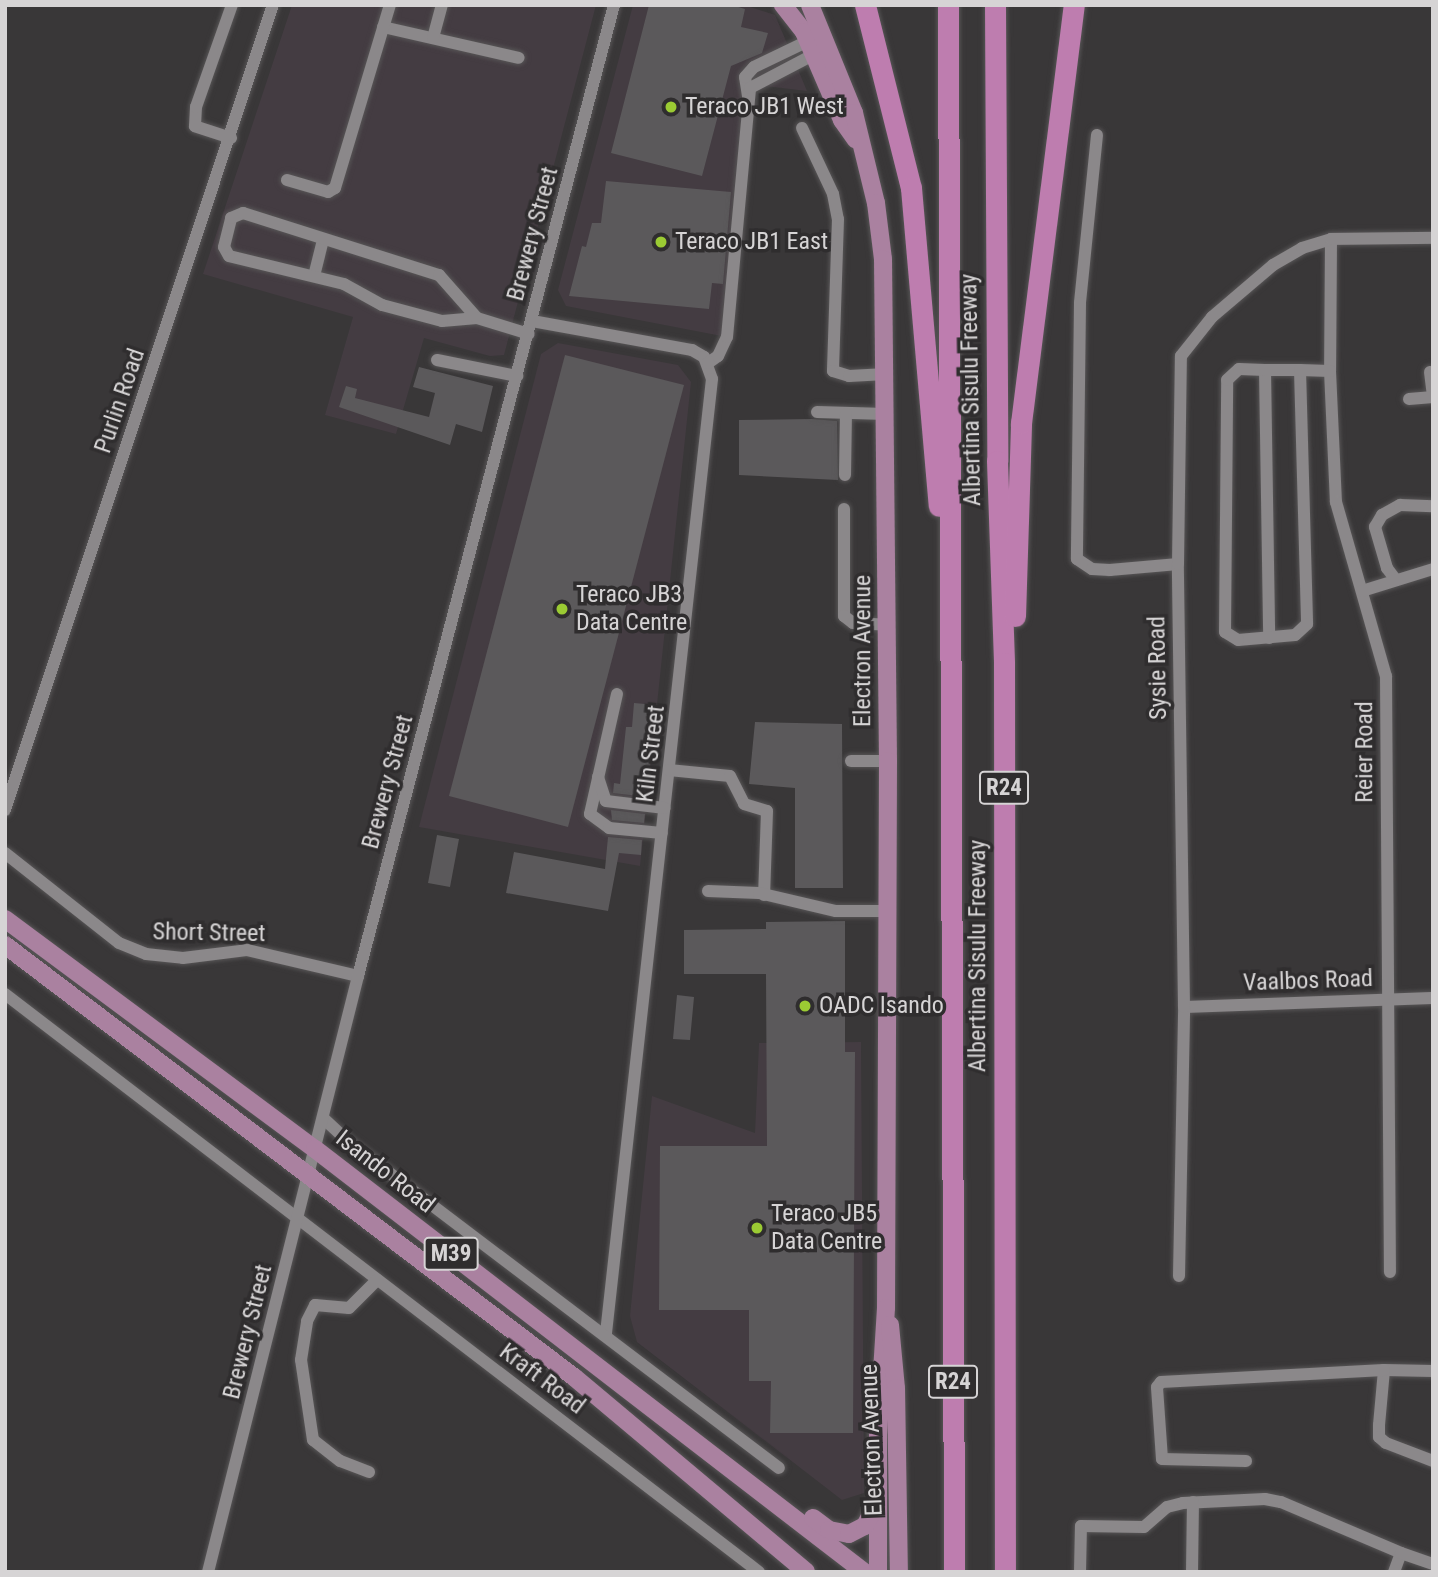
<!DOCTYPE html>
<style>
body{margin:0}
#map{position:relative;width:1438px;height:1577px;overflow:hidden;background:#393738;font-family:"Roboto Condensed",sans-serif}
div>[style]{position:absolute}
.built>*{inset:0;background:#443c42}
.building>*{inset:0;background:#5b595b}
.roads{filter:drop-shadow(0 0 2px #575556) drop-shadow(0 0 2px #575556)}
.minor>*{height:12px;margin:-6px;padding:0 6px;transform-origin:6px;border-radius:6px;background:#8b888a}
.major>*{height:18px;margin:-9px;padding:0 9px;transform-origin:9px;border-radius:9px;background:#aa81a0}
.highway>*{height:21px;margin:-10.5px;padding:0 10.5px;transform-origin:10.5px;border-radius:10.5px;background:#be7daf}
.dots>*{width:19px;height:19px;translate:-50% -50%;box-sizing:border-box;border:4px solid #2f2d2e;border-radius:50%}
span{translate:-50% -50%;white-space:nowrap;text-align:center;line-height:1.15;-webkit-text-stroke:7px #2f2d2e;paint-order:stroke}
.shield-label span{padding:2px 5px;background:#2f2d2e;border:2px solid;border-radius:5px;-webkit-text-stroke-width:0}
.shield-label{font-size:23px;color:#d6d4d5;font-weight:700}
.poi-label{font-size:24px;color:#d6d4d5}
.left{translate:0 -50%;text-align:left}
.street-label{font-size:24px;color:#d6d4d5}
.frame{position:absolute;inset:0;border:7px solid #d6d4d5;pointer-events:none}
</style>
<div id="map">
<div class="built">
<div style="clip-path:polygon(292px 5px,596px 5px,504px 355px,490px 356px,424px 338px,396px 434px,325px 415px,353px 317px,203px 274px)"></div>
<div style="clip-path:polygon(633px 5px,744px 5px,775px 15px,807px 91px,765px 86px,756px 91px,732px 338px,566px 306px,558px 290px)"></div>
<div style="clip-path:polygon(558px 343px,678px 365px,691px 382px,640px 866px,419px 827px,541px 354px)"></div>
<div style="clip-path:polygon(861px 1042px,864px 1493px,842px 1500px,637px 1342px,630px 1316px,652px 1096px,755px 1133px,759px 1043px)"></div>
</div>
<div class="building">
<div style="clip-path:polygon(649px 5px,732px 5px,745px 9px,741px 27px,768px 33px,762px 53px,731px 66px,702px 176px,611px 153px)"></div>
<div style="clip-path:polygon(606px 181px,731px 192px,723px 284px,712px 283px,709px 309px,569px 296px,582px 246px,586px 247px,592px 223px,601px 223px)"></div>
<div style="clip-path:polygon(565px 355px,684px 385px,568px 827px,449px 796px)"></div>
<div style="clip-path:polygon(419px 367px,493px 386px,482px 432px,456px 424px,450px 445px,339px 407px,346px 386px,357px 389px,355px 398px,429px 417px,435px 393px,413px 387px)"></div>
<div style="clip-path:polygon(812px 419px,837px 421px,838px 480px,739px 475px,739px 420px)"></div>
<div style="clip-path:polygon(634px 703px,656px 705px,647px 797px,613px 793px,614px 783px,620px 784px,626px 727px,632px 727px)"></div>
<div style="clip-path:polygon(755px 722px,842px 724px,843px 888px,795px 888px,795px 788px,749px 784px)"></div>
<div style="clip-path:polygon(611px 810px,645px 814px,644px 823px,612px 820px)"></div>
<div style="clip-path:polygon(437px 835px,459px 839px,450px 887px,428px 883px)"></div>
<div style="clip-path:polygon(608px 837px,642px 840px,641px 855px,619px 853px,608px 911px,506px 893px,514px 852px,605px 869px)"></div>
<div style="clip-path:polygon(845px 921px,845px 1052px,855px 1052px,853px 1433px,770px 1433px,771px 1381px,749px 1381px,749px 1310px,659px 1310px,660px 1146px,767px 1146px,766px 974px,684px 974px,684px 930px,766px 929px,766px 922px)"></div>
<div style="clip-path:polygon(677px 995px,694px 997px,690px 1040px,673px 1039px)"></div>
</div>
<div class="roads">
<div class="minor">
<div style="left:383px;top:27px;width:139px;rotate:12.8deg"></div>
<div style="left:433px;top:38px;width:34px;rotate:-75deg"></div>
<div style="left:748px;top:96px;width:19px;rotate:-99deg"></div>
<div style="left:745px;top:77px;width:13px;rotate:-48deg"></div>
<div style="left:754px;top:67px;width:60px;rotate:-25.7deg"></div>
<div style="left:802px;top:128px;width:73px;rotate:64.8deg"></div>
<div style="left:833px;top:194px;width:25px;rotate:79deg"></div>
<div style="left:838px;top:219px;width:152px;rotate:91.9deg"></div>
<div style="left:833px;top:371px;width:17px;rotate:17deg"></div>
<div style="left:849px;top:376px;width:37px;rotate:-3deg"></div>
<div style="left:1097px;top:135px;width:169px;rotate:95.8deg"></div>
<div style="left:1080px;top:303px;width:256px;rotate:90.7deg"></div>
<div style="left:1077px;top:559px;width:18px;rotate:34deg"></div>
<div style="left:1092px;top:569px;width:18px;rotate:3deg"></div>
<div style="left:1110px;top:570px;width:68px;rotate:-5deg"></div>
<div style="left:231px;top:138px;width:38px;rotate:-162deg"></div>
<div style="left:195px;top:126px;width:19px;rotate:-87deg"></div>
<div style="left:196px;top:107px;width:108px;rotate:-70.6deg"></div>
<div style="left:287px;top:180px;width:43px;rotate:16.3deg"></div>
<div style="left:328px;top:192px;width:8px;rotate:-30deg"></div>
<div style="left:335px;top:188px;width:191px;rotate:-73.3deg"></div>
<div style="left:1331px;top:239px;width:132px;rotate:90.4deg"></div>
<div style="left:1330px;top:371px;width:131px;rotate:87.4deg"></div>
<div style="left:1336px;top:502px;width:181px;rotate:74deg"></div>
<div style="left:1386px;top:676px;width:596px;rotate:89.62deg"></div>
<div style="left:314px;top:276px;width:38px;rotate:-76deg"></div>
<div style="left:477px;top:318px;width:35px;rotate:175deg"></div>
<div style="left:442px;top:321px;width:62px;rotate:-165.1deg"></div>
<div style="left:382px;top:305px;width:43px;rotate:-151.1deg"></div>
<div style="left:344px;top:284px;width:118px;rotate:-166.3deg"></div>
<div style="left:229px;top:256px;width:10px;rotate:-119deg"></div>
<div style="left:224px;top:247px;width:30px;rotate:-76deg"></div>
<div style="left:231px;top:218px;width:13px;rotate:-23deg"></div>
<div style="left:243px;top:213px;width:206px;rotate:17.6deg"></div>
<div style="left:439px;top:275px;width:57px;rotate:48.5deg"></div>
<div style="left:477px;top:318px;width:54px;rotate:17.1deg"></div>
<div style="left:532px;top:321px;width:163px;rotate:10.3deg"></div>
<div style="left:692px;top:350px;width:14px;rotate:30deg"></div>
<div style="left:704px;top:357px;width:23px;rotate:70deg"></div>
<div style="left:712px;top:379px;width:960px;rotate:96.34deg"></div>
<div style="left:437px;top:360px;width:82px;rotate:11.3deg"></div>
<div style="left:708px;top:363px;width:12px;rotate:-35deg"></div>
<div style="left:718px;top:356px;width:21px;rotate:-65deg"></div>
<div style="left:727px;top:337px;width:250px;rotate:-84.7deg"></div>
<div style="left:750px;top:88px;width:67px;rotate:-27.7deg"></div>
<div style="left:809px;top:57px;width:13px;rotate:-48deg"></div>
<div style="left:1265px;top:370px;width:268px;rotate:89.1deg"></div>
<div style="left:1300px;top:370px;width:254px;rotate:88.4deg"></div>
<div style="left:1307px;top:624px;width:16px;rotate:137deg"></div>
<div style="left:1295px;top:635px;width:57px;rotate:175deg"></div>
<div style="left:1238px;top:640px;width:15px;rotate:-148deg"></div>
<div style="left:1225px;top:632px;width:252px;rotate:-89.5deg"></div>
<div style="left:1227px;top:380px;width:16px;rotate:-43deg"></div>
<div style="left:1239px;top:369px;width:26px;rotate:2deg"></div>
<div style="left:1265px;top:370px;width:35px"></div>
<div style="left:1300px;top:370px;width:30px;rotate:2deg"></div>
<div style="left:1430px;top:372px;width:25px;rotate:83deg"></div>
<div style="left:1409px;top:399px;width:24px;rotate:-5deg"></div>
<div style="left:817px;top:412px;width:69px;rotate:1.7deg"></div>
<div style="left:845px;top:475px;width:61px;rotate:-89.1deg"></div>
<div style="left:844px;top:509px;width:107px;rotate:90deg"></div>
<div style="left:844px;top:616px;width:11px;rotate:38deg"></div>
<div style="left:853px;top:623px;width:34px;rotate:3deg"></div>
<div style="left:1396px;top:580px;width:15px;rotate:-127deg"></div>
<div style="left:1387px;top:568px;width:43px;rotate:-106.3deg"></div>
<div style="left:1375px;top:527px;width:14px;rotate:-60deg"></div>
<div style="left:1382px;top:515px;width:21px;rotate:-29deg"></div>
<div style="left:1400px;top:505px;width:33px;rotate:2deg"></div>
<div style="left:1362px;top:591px;width:74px;rotate:-17.2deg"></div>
<div style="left:617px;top:694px;width:123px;rotate:102.7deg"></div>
<div style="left:590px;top:814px;width:24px;rotate:36deg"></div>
<div style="left:609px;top:828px;width:53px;rotate:5.4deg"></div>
<div style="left:851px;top:761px;width:37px"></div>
<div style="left:669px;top:770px;width:61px;rotate:5.6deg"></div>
<div style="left:730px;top:776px;width:31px;rotate:63deg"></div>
<div style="left:744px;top:804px;width:24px;rotate:17deg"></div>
<div style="left:767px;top:811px;width:84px;rotate:92deg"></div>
<div style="left:598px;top:777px;width:25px;rotate:72deg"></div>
<div style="left:606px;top:801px;width:59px;rotate:6.8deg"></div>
<div style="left:5px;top:810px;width:848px;rotate:-71.59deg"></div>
<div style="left:5px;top:853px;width:145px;rotate:38.3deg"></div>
<div style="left:119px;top:943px;width:29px;rotate:22deg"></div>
<div style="left:146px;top:954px;width:37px;rotate:6deg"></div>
<div style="left:183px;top:958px;width:64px;rotate:-7.1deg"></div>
<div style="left:247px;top:950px;width:114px;rotate:13.2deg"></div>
<div style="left:708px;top:891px;width:51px;rotate:2.2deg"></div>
<div style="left:759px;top:893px;width:79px;rotate:13.2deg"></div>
<div style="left:836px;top:911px;width:50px"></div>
<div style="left:5px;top:994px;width:950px;rotate:37.47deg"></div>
<div style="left:1184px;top:1007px;width:249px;rotate:-2.1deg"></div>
<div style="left:323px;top:1118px;width:37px;rotate:43deg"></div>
<div style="left:350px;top:1143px;width:538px;rotate:37.15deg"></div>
<div style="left:1179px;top:1276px;width:269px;rotate:-88.9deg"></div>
<div style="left:1184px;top:1007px;width:443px;rotate:-90.8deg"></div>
<div style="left:1178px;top:564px;width:208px;rotate:-89.2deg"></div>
<div style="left:1181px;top:356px;width:50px;rotate:-51.5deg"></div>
<div style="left:1212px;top:317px;width:80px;rotate:-40.4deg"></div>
<div style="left:1273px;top:265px;width:34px;rotate:-30deg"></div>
<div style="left:1302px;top:248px;width:30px;rotate:-17deg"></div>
<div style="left:1331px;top:239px;width:102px;rotate:-0.6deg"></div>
<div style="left:1433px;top:1371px;width:49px;rotate:-178.8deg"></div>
<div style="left:1384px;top:1370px;width:55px;rotate:95.2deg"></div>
<div style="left:1379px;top:1425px;width:12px;rotate:90deg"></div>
<div style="left:1379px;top:1437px;width:9px;rotate:41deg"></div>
<div style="left:1386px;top:1443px;width:50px;rotate:21deg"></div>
<div style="left:1246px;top:1461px;width:84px;rotate:-178.6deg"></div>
<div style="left:1162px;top:1459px;width:72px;rotate:-94deg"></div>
<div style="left:1157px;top:1387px;width:6px;rotate:-51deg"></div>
<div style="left:1161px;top:1382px;width:223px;rotate:-3.1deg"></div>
<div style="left:369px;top:1472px;width:31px;rotate:-159deg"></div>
<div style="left:340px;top:1461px;width:34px;rotate:-142deg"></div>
<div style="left:313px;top:1440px;width:81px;rotate:-98.5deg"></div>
<div style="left:301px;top:1360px;width:39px;rotate:-81deg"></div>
<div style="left:307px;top:1321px;width:18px;rotate:-63deg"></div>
<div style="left:315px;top:1305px;width:34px;rotate:5deg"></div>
<div style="left:349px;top:1308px;width:40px;rotate:-45deg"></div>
<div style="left:208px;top:1572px;width:615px;rotate:-75.87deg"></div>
<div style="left:358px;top:976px;width:1004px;rotate:-75.23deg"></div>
<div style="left:1080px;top:1572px;width:46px;rotate:-88.8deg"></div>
<div style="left:1081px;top:1526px;width:63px;rotate:0.9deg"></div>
<div style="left:1144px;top:1527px;width:30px;rotate:-41deg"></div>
<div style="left:1167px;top:1507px;width:16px;rotate:-14deg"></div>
<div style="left:1183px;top:1503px;width:82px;rotate:-2.8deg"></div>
<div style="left:1265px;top:1499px;width:16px;rotate:11deg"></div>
<div style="left:1281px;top:1502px;width:130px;rotate:23deg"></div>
<div style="left:1192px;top:1572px;width:70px;rotate:-89.2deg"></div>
<div style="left:1394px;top:1572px;width:20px;rotate:-70deg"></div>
<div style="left:1401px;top:1553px;width:34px;rotate:19deg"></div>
</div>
<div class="major">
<div style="left:783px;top:5px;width:34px;rotate:52deg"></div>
<div style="left:804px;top:32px;width:96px;rotate:66.6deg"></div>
<div style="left:842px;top:120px;width:24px;rotate:55deg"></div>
<div style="left:810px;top:5px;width:117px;rotate:67.8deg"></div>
<div style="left:854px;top:113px;width:93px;rotate:76.3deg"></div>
<div style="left:876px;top:203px;width:56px;rotate:82.9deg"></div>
<div style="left:883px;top:259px;width:502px;rotate:89.43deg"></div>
<div style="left:888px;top:761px;width:547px;rotate:90.21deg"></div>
<div style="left:886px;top:1308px;width:126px;rotate:93.6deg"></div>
<div style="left:878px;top:1434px;width:138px;rotate:90deg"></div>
<div style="left:5px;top:919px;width:386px;rotate:36.6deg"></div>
<div style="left:315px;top:1149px;width:693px;rotate:37.61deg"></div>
<div style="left:5px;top:945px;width:714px;rotate:37.21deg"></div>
<div style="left:574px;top:1377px;width:303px;rotate:40deg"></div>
<div style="left:890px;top:1325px;width:63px;rotate:84.6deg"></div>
<div style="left:896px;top:1388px;width:184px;rotate:89.1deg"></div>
<div style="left:813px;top:1518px;width:20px;rotate:37deg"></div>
<div style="left:829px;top:1530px;width:20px;rotate:11deg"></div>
<div style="left:849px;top:1534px;width:18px;rotate:-27deg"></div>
<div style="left:865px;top:1526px;width:22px;rotate:-63deg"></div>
</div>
<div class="highway">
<div style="left:865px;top:5px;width:189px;rotate:75.9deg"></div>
<div style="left:911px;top:188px;width:319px;rotate:85deg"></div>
<div style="left:948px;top:5px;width:1567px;rotate:89.78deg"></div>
<div style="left:995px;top:5px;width:456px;rotate:89.7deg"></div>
<div style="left:997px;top:461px;width:202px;rotate:88deg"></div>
<div style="left:1004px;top:663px;width:909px;rotate:89.94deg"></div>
<div style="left:1015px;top:616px;width:193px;rotate:-88.2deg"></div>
<div style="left:1021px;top:423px;width:421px;rotate:-82.8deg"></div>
</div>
</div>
<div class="dots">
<div style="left:671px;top:107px;background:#9bcb33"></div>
<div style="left:661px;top:242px;background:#9bcb33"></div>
<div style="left:562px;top:609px;background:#9bcb33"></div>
<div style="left:805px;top:1006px;background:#9bcb33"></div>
<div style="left:757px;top:1228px;background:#9bcb33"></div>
</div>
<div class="shield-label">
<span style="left:1004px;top:788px">R24</span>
<span style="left:451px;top:1254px">M39</span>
<span style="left:953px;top:1382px">R24</span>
</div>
<div class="poi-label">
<span class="left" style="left:685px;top:107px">Teraco JB1 West</span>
<span class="left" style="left:675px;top:242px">Teraco JB1 East</span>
<span class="left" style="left:576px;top:609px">Teraco JB3<br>Data Centre</span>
<span class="left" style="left:819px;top:1006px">OADC Isando</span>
<span class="left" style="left:771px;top:1228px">Teraco JB5<br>Data Centre</span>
</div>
<div class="street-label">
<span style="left:533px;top:234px;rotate:-75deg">Brewery Street</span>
<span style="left:971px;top:390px;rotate:-91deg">Albertina Sisulu Freeway</span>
<span style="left:120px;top:401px;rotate:-71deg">Purlin Road</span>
<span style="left:863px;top:651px;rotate:-90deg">Electron Avenue</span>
<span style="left:1158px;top:668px;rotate:-91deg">Sysie Road</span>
<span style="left:1365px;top:752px;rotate:-90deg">Reier Road</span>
<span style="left:651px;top:754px;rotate:-83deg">Kiln Street</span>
<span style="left:388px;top:782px;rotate:-75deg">Brewery Street</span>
<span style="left:209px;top:933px;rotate:1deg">Short Street</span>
<span style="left:978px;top:956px;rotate:-90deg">Albertina Sisulu Freeway</span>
<span style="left:1308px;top:981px;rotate:-2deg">Vaalbos Road</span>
<span style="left:385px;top:1172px;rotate:38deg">Isando Road</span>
<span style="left:248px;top:1332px;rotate:-76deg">Brewery Street</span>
<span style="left:542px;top:1379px;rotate:37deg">Kraft Road</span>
<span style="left:872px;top:1440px;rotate:-92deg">Electron Avenue</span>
</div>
<div class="frame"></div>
</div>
